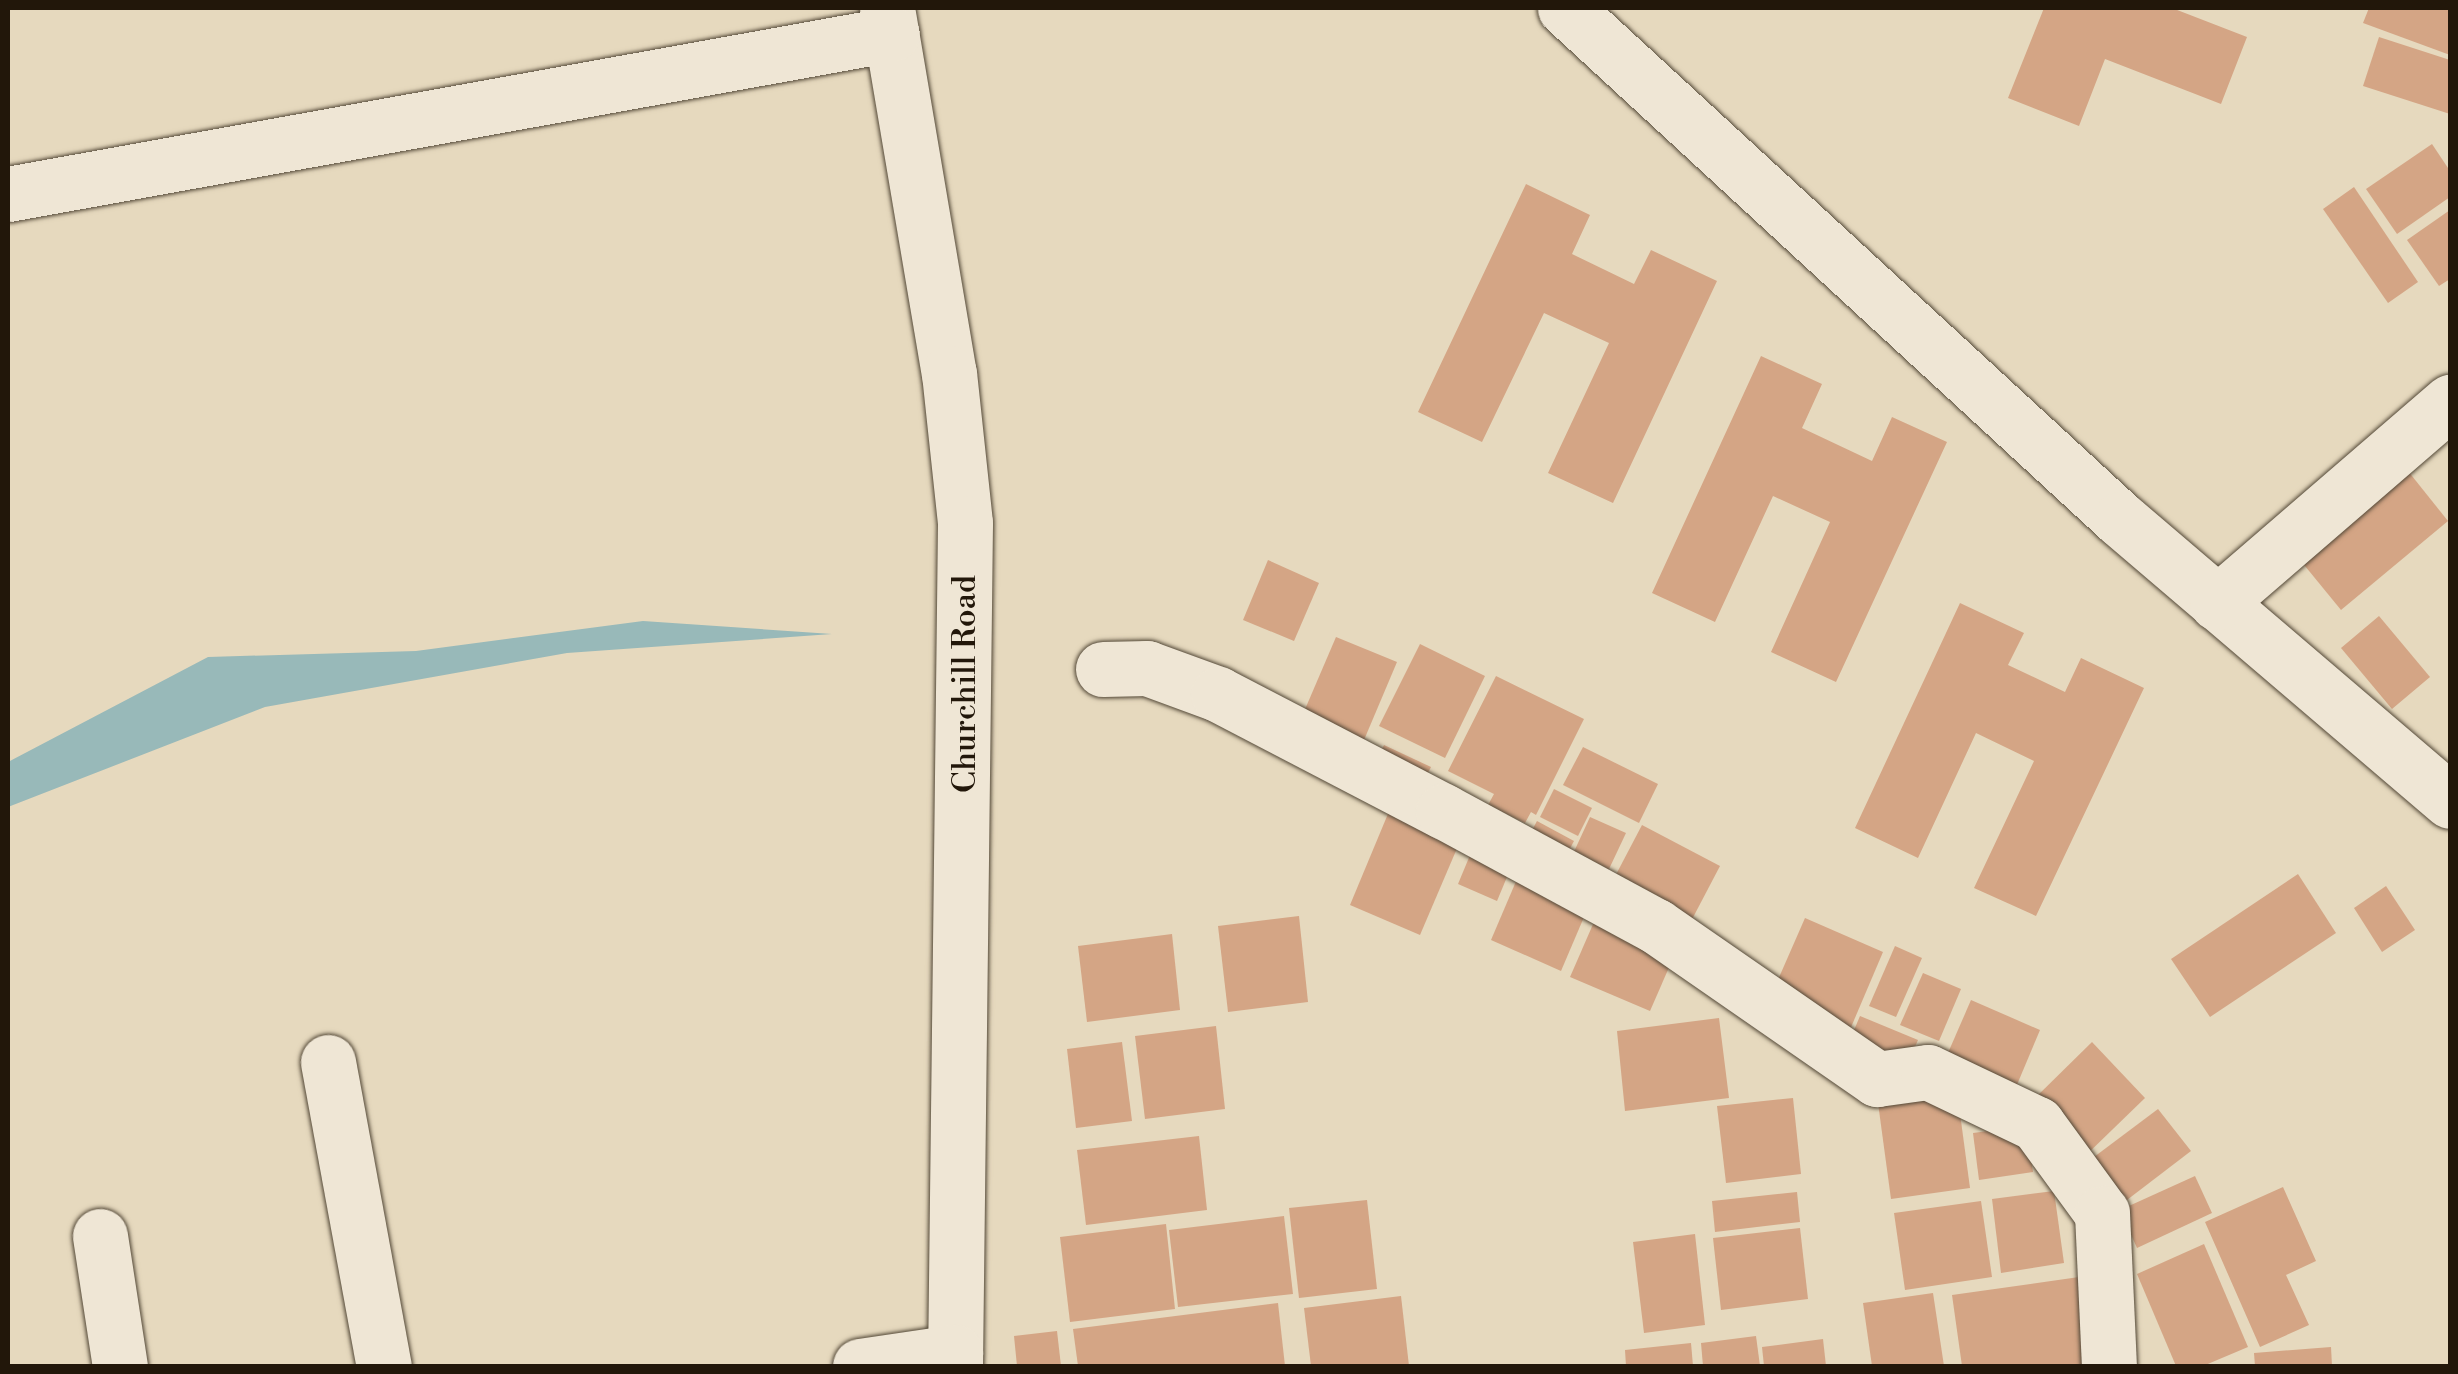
<!DOCTYPE html>
<style>
body{margin:0}
#map{position:relative;width:2458px;height:1374px;overflow:hidden;background:#e6d9be;font-family:"Libre Bodoni",serif}
div>[style]{position:absolute}
.water>*{inset:0;background:#98b9b9}
.building>*{inset:0;background:#d4a585}
.roads{filter:drop-shadow(0 0 2px #534837) drop-shadow(0 0 2px #534837)}
.minor>*{height:55px;margin:-27.5px;padding:0 27.5px;transform-origin:27.5px;border-radius:27.5px;background:#efe6d5}
span{translate:-50% -50%;white-space:nowrap;text-align:center;line-height:1.15;-webkit-text-stroke:10px #efe6d5;paint-order:stroke}
.street-label{font-size:32px;color:#22170a}
.frame{position:absolute;inset:0;border:10px solid #22170a;pointer-events:none}
</style>
<div id="map">
<div class="water">
<div style="clip-path:polygon(643px 621px,832px 634px,567px 653px,265px 707px,8px 807px,8px 762px,208px 657px,416px 651px)"></div>
</div>
<div class="building">
<div style="clip-path:polygon(2044px 8px,2172px 8px,2247px 37px,2221px 104px,2105px 59px,2079px 126px,2008px 98px)"></div>
<div style="clip-path:polygon(2369px 8px,2450px 8px,2450px 55px,2363px 23px)"></div>
<div style="clip-path:polygon(2379px 37px,2450px 60px,2450px 114px,2363px 86px)"></div>
<div style="clip-path:polygon(2432px 144px,2450px 171px,2450px 197px,2397px 234px,2366px 189px)"></div>
<div style="clip-path:polygon(1526px 184px,1590px 215px,1572px 254px,1634px 284px,1651px 250px,1717px 281px,1613px 503px,1548px 473px,1609px 343px,1544px 313px,1482px 442px,1418px 412px)"></div>
<div style="clip-path:polygon(2354px 187px,2418px 282px,2388px 303px,2323px 209px)"></div>
<div style="clip-path:polygon(2450px 210px,2450px 279px,2439px 286px,2407px 240px)"></div>
<div style="clip-path:polygon(1761px 356px,1822px 384px,1802px 428px,1872px 461px,1892px 417px,1947px 442px,1836px 682px,1771px 652px,1830px 522px,1773px 496px,1715px 622px,1652px 593px)"></div>
<div style="clip-path:polygon(2404px 466px,2448px 521px,2341px 610px,2296px 555px)"></div>
<div style="clip-path:polygon(1268px 560px,1319px 583px,1294px 641px,1243px 620px)"></div>
<div style="clip-path:polygon(1960px 603px,2024px 633px,2008px 665px,2065px 692px,2081px 658px,2144px 688px,2036px 916px,1974px 888px,2034px 761px,1976px 733px,1918px 858px,1855px 828px)"></div>
<div style="clip-path:polygon(2379px 616px,2430px 677px,2392px 709px,2341px 648px)"></div>
<div style="clip-path:polygon(1336px 637px,1397px 662px,1364px 740px,1303px 714px)"></div>
<div style="clip-path:polygon(1420px 644px,1485px 676px,1445px 758px,1379px 726px)"></div>
<div style="clip-path:polygon(1496px 676px,1584px 719px,1536px 815px,1531px 812px,1525px 823px,1488px 805px,1494px 794px,1448px 771px)"></div>
<div style="clip-path:polygon(1384px 745px,1431px 767px,1420px 788px,1374px 766px)"></div>
<div style="clip-path:polygon(1583px 747px,1658px 784px,1639px 823px,1563px 785px)"></div>
<div style="clip-path:polygon(1554px 789px,1592px 808px,1578px 836px,1540px 817px)"></div>
<div style="clip-path:polygon(1390px 809px,1461px 839px,1420px 935px,1350px 905px)"></div>
<div style="clip-path:polygon(1590px 817px,1626px 833px,1601px 886px,1566px 869px)"></div>
<div style="clip-path:polygon(1537px 821px,1574px 841px,1560px 867px,1523px 847px)"></div>
<div style="clip-path:polygon(1642px 825px,1720px 866px,1688px 927px,1610px 886px)"></div>
<div style="clip-path:polygon(1473px 848px,1512px 865px,1497px 901px,1458px 884px)"></div>
<div style="clip-path:polygon(1520px 872px,1590px 903px,1561px 971px,1491px 940px)"></div>
<div style="clip-path:polygon(2298px 874px,2336px 933px,2210px 1017px,2171px 959px)"></div>
<div style="clip-path:polygon(2386px 886px,2415px 930px,2382px 952px,2354px 908px)"></div>
<div style="clip-path:polygon(1299px 916px,1308px 1002px,1228px 1012px,1218px 926px)"></div>
<div style="clip-path:polygon(1805px 918px,1883px 952px,1849px 1032px,1770px 998px)"></div>
<div style="clip-path:polygon(1594px 922px,1674px 956px,1650px 1011px,1570px 977px)"></div>
<div style="clip-path:polygon(1172px 934px,1180px 1010px,1087px 1022px,1078px 946px)"></div>
<div style="clip-path:polygon(1895px 946px,1922px 958px,1896px 1017px,1869px 1006px)"></div>
<div style="clip-path:polygon(1923px 973px,1961px 989px,1939px 1041px,1900px 1025px)"></div>
<div style="clip-path:polygon(1971px 1000px,2040px 1030px,2011px 1099px,1941px 1069px)"></div>
<div style="clip-path:polygon(1860px 1016px,1918px 1040px,1906px 1067px,1849px 1042px)"></div>
<div style="clip-path:polygon(1719px 1018px,1729px 1098px,1625px 1111px,1617px 1031px)"></div>
<div style="clip-path:polygon(1216px 1026px,1225px 1109px,1145px 1119px,1135px 1036px)"></div>
<div style="clip-path:polygon(1122px 1042px,1132px 1121px,1076px 1128px,1067px 1049px)"></div>
<div style="clip-path:polygon(2092px 1042px,2145px 1098px,2081px 1160px,2028px 1105px)"></div>
<div style="clip-path:polygon(1957px 1091px,1970px 1188px,1891px 1199px,1878px 1103px)"></div>
<div style="clip-path:polygon(1793px 1098px,1801px 1174px,1726px 1183px,1717px 1106px)"></div>
<div style="clip-path:polygon(2158px 1109px,2191px 1151px,2123px 1203px,2090px 1160px)"></div>
<div style="clip-path:polygon(2026px 1126px,2033px 1172px,1979px 1180px,1973px 1133px)"></div>
<div style="clip-path:polygon(1199px 1136px,1207px 1210px,1086px 1225px,1077px 1150px)"></div>
<div style="clip-path:polygon(2195px 1176px,2212px 1213px,2137px 1248px,2120px 1210px)"></div>
<div style="clip-path:polygon(2283px 1187px,2316px 1261px,2286px 1275px,2309px 1325px,2260px 1347px,2205px 1222px)"></div>
<div style="clip-path:polygon(2054px 1191px,2064px 1263px,2001px 1273px,1992px 1199px)"></div>
<div style="clip-path:polygon(1797px 1192px,1800px 1222px,1715px 1232px,1712px 1201px)"></div>
<div style="clip-path:polygon(1367px 1200px,1377px 1289px,1299px 1298px,1289px 1208px)"></div>
<div style="clip-path:polygon(1981px 1201px,1992px 1277px,1905px 1290px,1894px 1213px)"></div>
<div style="clip-path:polygon(1284px 1216px,1293px 1294px,1178px 1307px,1169px 1230px)"></div>
<div style="clip-path:polygon(1166px 1224px,1175px 1309px,1070px 1322px,1060px 1237px)"></div>
<div style="clip-path:polygon(1800px 1228px,1808px 1299px,1721px 1310px,1713px 1238px)"></div>
<div style="clip-path:polygon(1695px 1234px,1705px 1325px,1644px 1333px,1633px 1242px)"></div>
<div style="clip-path:polygon(2204px 1244px,2248px 1347px,2203px 1366px,2176px 1366px,2137px 1274px)"></div>
<div style="clip-path:polygon(2079px 1277px,2092px 1366px,1962px 1366px,1952px 1295px)"></div>
<div style="clip-path:polygon(1933px 1293px,1944px 1366px,1872px 1366px,1863px 1303px)"></div>
<div style="clip-path:polygon(1401px 1296px,1409px 1366px,1311px 1366px,1304px 1308px)"></div>
<div style="clip-path:polygon(1278px 1303px,1285px 1366px,1078px 1366px,1073px 1329px)"></div>
<div style="clip-path:polygon(1057px 1331px,1061px 1366px,1017px 1366px,1014px 1336px)"></div>
<div style="clip-path:polygon(1756px 1336px,1760px 1366px,1703px 1366px,1701px 1343px)"></div>
<div style="clip-path:polygon(1823px 1339px,1826px 1366px,1764px 1366px,1762px 1347px)"></div>
<div style="clip-path:polygon(1691px 1343px,1693px 1366px,1626px 1366px,1625px 1350px)"></div>
<div style="clip-path:polygon(2331px 1347px,2332px 1366px,2255px 1366px,2254px 1353px)"></div>
</div>
<div class="roads">
<div class="minor">
<div style="left:887px;top:8px;width:370px;rotate:80.4deg"></div>
<div style="left:949px;top:373px;width:151px;rotate:83.9deg"></div>
<div style="left:965px;top:523px;width:843px;rotate:90.68deg"></div>
<div style="left:1565px;top:8px;width:754px;rotate:42.64deg"></div>
<div style="left:2120px;top:519px;width:434px;rotate:40.5deg"></div>
<div style="left:8px;top:194px;width:898px;rotate:-10.26deg"></div>
<div style="left:2217px;top:603px;width:308px;rotate:-40.8deg"></div>
<div style="left:1103px;top:669px;width:44px;rotate:-1.3deg"></div>
<div style="left:1147px;top:668px;width:76px;rotate:20.1deg"></div>
<div style="left:1218px;top:694px;width:254px;rotate:27.5deg"></div>
<div style="left:1443px;top:811px;width:242px;rotate:28.4deg"></div>
<div style="left:1656px;top:926px;width:269px;rotate:34.7deg"></div>
<div style="left:1877px;top:1079px;width:51px;rotate:-7.8deg"></div>
<div style="left:1928px;top:1072px;width:121px;rotate:25.5deg"></div>
<div style="left:2037px;top:1124px;width:110px;rotate:53.9deg"></div>
<div style="left:2102px;top:1213px;width:153px;rotate:87.4deg"></div>
<div style="left:328px;top:1062px;width:309px;rotate:79.6deg"></div>
<div style="left:100px;top:1236px;width:132px;rotate:81.3deg"></div>
<div style="left:860px;top:1366px;width:96px;rotate:-8.4deg"></div>
</div>
</div>
<div class="street-label">
<span style="left:965px;top:684px;rotate:-90deg">Churchill Road</span>
</div>
<div class="frame"></div>
</div>
